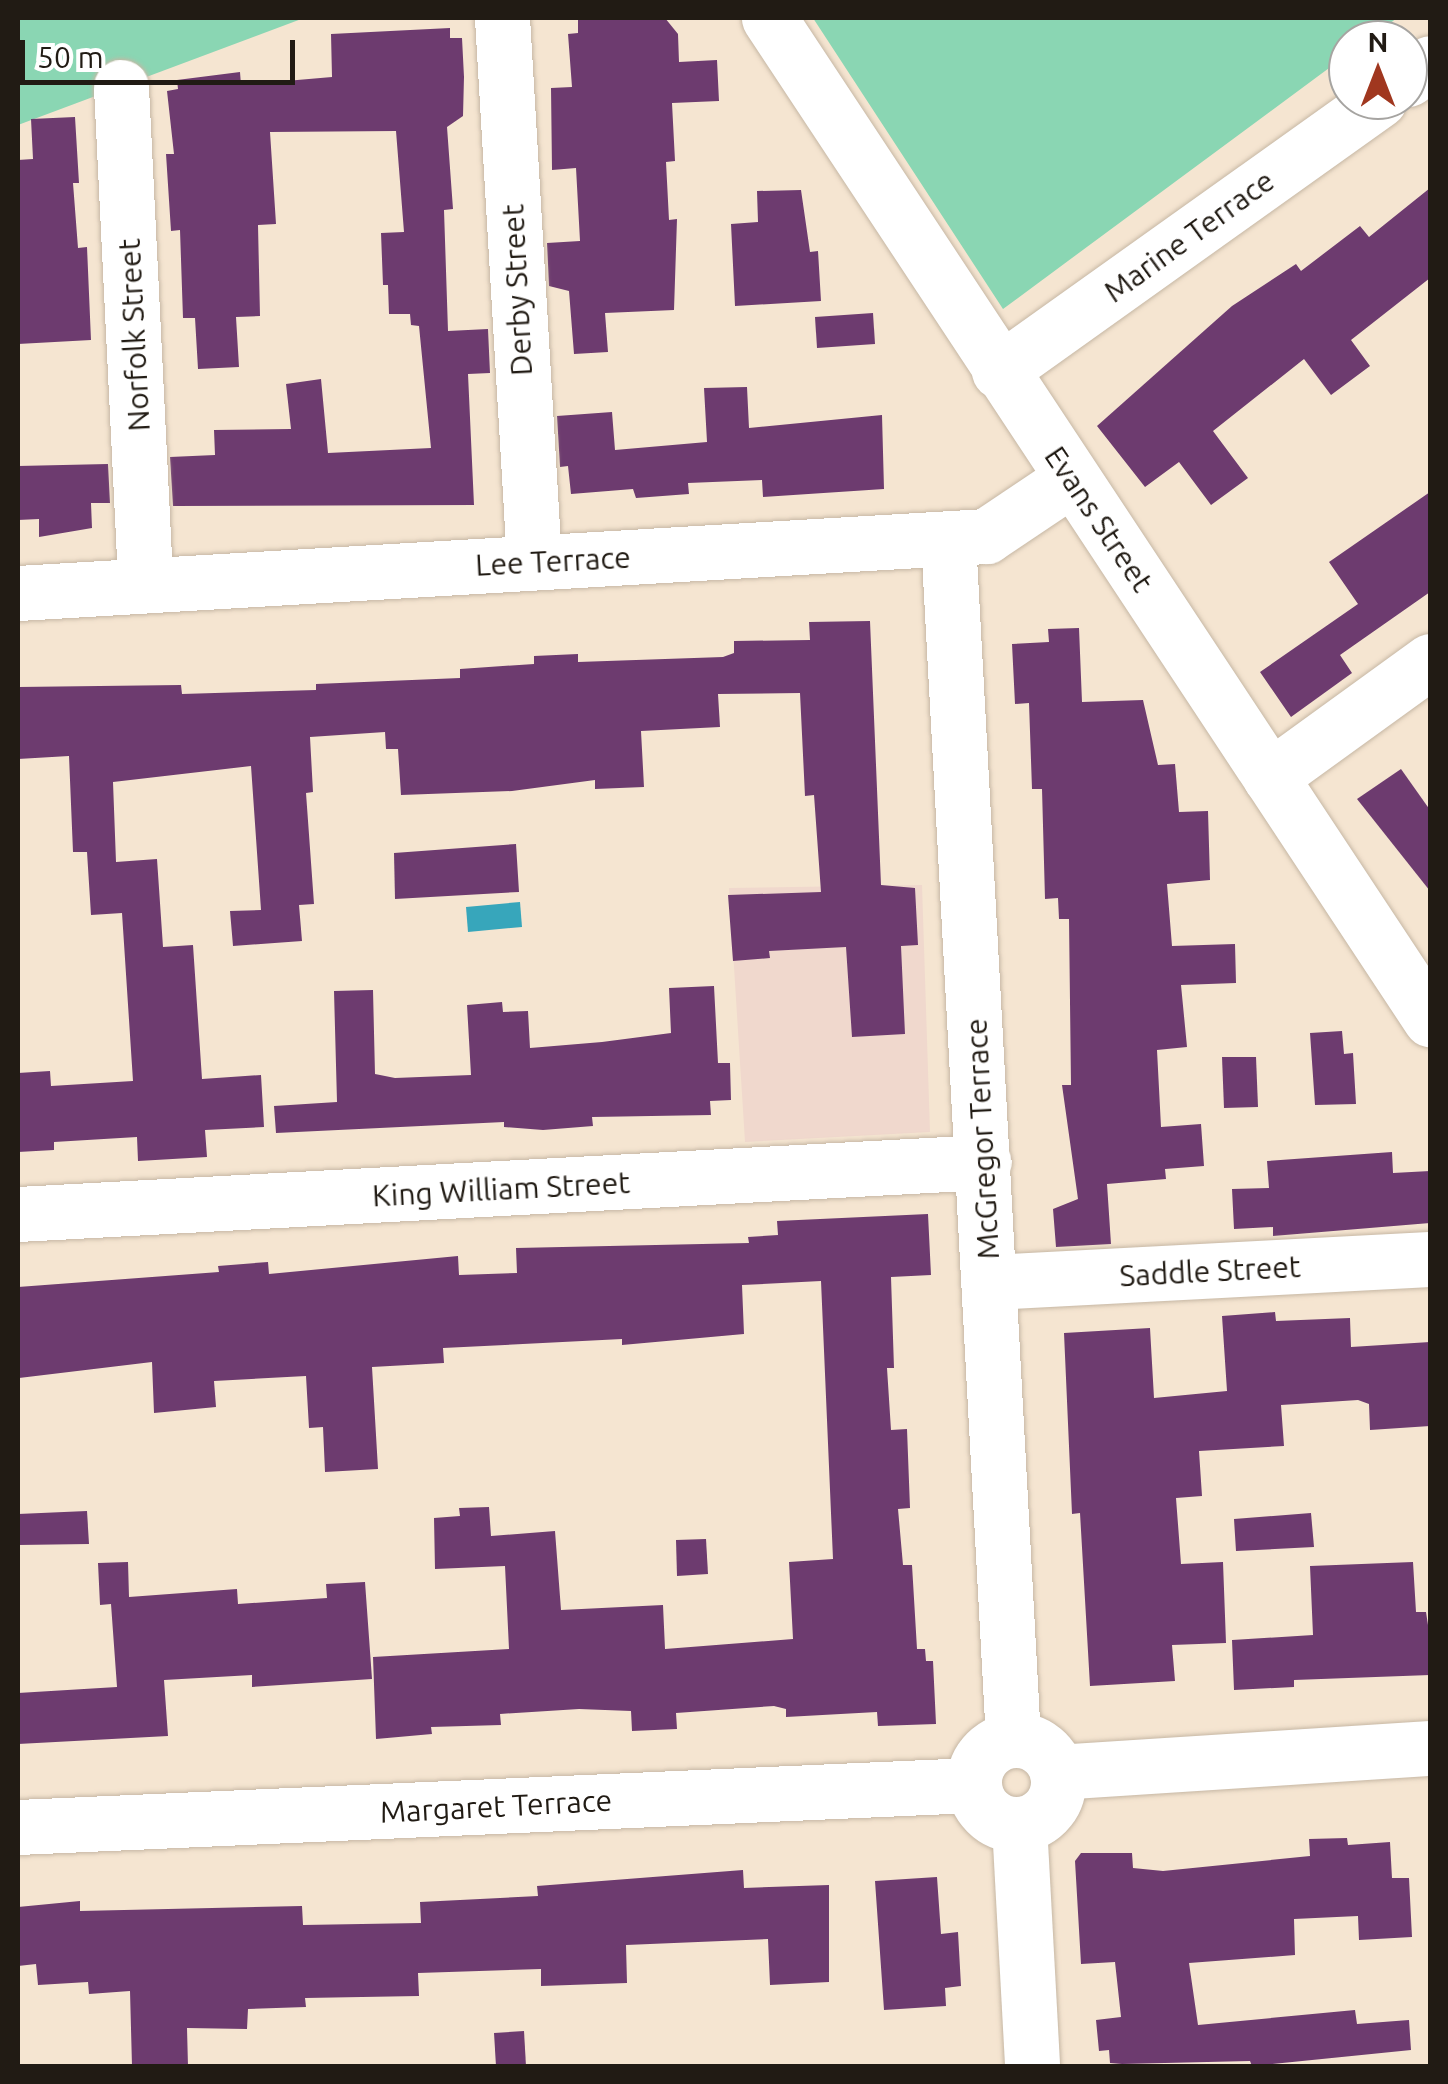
<!DOCTYPE html>
<style>
body{margin:0}
#map{position:relative;width:1448px;height:2084px;overflow:hidden;background:#f5e5d1;font-family:Ubuntu,sans-serif}
div>[style]{position:absolute}
.education>*{inset:0;background:#f0d8cd}
.green>*{inset:0;background:#8ad6b3}
.water>*{inset:0;background:#37a6bb}
.building>*{inset:0;background:#6d3b6f}
.roads{filter:drop-shadow(0 0 2px #c6b7a4) drop-shadow(0 0 2px #c6b7a4)}
.minor>*{height:55px;margin:-27.5px;padding:0 27.5px;transform-origin:27.5px;border-radius:27.5px;background:#fff}
.minor>.ring{margin:-27.5px;padding:0;box-sizing:content-box;background:none;border:55px solid #fff;border-radius:50%}
span{translate:-50% -50%;white-space:nowrap;text-align:center;line-height:1.15;-webkit-text-stroke:10px #fff;paint-order:stroke}
.street-label{font-size:30px;color:#211b14}
.frame{position:absolute;inset:0;border:20px solid #211b14;pointer-events:none}
.north{position:absolute;left:1328px;top:20px;width:100px;height:100px;box-sizing:border-box;background:#fff;border:2px solid #a6a4a1;border-radius:50%;rotate:0deg;font-size:28px;font-weight:700;line-height:40px;text-align:center;color:#211b14}
.north::after{content:'';display:block;margin:auto;width:35px;height:45px;background:#a0371f;clip-path:polygon(50% 0,100% 100%,50% 72%,0 100%)}
.scale{position:absolute;left:20px;top:40px;width:275px;height:45px;box-sizing:border-box;border:5px solid #211b14;border-top:0;padding-left:12px;font-size:30px;line-height:35px;white-space:nowrap;color:#211b14;-webkit-text-stroke:8px #fff;paint-order:stroke}
</style>
<div id="map">
<div class="education">
<div style="clip-path:polygon(922px 885px,930px 1132px,745px 1142px,729px 888px)"></div>
</div>
<div class="green">
<div style="clip-path:polygon(18px 18px,304px 18px,18px 125px)"></div>
<div style="clip-path:polygon(813px 18px,1397px 18px,1367px 40px,1348px 40px,1348px 54px,1003px 309px)"></div>
</div>
<div class="water">
<div style="clip-path:polygon(520px 902px,522px 927px,468px 932px,466px 907px)"></div>
</div>
<div class="building">
<div style="clip-path:polygon(665px 18px,678px 34px,679px 62px,717px 60px,719px 101px,672px 103px,675px 161px,666px 162px,669px 220px,677px 219px,674px 310px,605px 313px,608px 352px,574px 354px,569px 291px,549px 286px,547px 243px,580px 241px,576px 168px,552px 170px,551px 88px,572px 87px,568px 34px,578px 33px,578px 20px)"></div>
<div style="clip-path:polygon(450px 28px,450px 38px,462px 38px,464px 77px,463px 116px,447px 127px,453px 209px,444px 210px,448px 331px,488px 329px,490px 373px,468px 374px,474px 505px,173px 506px,170px 457px,215px 455px,214px 430px,291px 429px,286px 384px,321px 379px,328px 453px,431px 448px,419px 326px,411px 325px,410px 314px,389px 314px,388px 285px,383px 285px,381px 233px,404px 232px,396px 131px,270px 132px,276px 224px,258px 225px,260px 316px,236px 317px,239px 367px,198px 369px,195px 318px,183px 318px,180px 230px,171px 231px,166px 154px,174px 154px,167px 91px,178px 89px,177px 80px,240px 72px,241px 85px,332px 77px,331px 34px)"></div>
<div style="clip-path:polygon(75px 117px,79px 183px,73px 183px,78px 248px,87px 247px,91px 340px,18px 344px,18px 160px,33px 159px,31px 119px)"></div>
<div style="clip-path:polygon(1430px 188px,1430px 278px,1351px 340px,1370px 366px,1331px 395px,1304px 359px,1213px 431px,1248px 478px,1211px 505px,1179px 462px,1145px 487px,1097px 426px,1232px 306px,1296px 264px,1301px 271px,1360px 226px,1369px 237px)"></div>
<div style="clip-path:polygon(801px 190px,810px 252px,818px 251px,821px 301px,735px 306px,731px 224px,758px 222px,757px 191px)"></div>
<div style="clip-path:polygon(873px 313px,875px 344px,817px 348px,815px 317px)"></div>
<div style="clip-path:polygon(747px 387px,749px 428px,882px 415px,884px 489px,763px 497px,762px 480px,688px 483px,689px 494px,636px 498px,633px 489px,571px 494px,568px 466px,560px 467px,557px 416px,612px 412px,615px 450px,707px 442px,704px 388px)"></div>
<div style="clip-path:polygon(108px 464px,110px 503px,91px 503px,92px 528px,39px 537px,39px 519px,18px 520px,18px 466px)"></div>
<div style="clip-path:polygon(1430px 492px,1430px 592px,1340px 655px,1352px 673px,1291px 717px,1260px 672px,1358px 604px,1329px 562px)"></div>
<div style="clip-path:polygon(870px 621px,881px 885px,915px 888px,918px 945px,901px 946px,905px 1034px,852px 1037px,846px 947px,769px 951px,770px 958px,733px 961px,728px 895px,821px 892px,814px 795px,805px 796px,800px 693px,718px 694px,720px 727px,641px 731px,644px 787px,595px 789px,595px 780px,512px 791px,401px 795px,398px 749px,386px 749px,385px 732px,310px 737px,313px 792px,306px 793px,314px 904px,299px 905px,302px 941px,233px 946px,230px 911px,261px 910px,251px 766px,113px 782px,116px 862px,157px 859px,163px 947px,193px 945px,202px 1079px,261px 1075px,264px 1127px,205px 1130px,207px 1157px,138px 1161px,137px 1137px,54px 1142px,54px 1150px,18px 1152px,18px 1073px,50px 1071px,51px 1086px,133px 1081px,122px 913px,91px 915px,87px 852px,73px 852px,69px 756px,18px 759px,18px 687px,181px 685px,182px 694px,316px 690px,316px 684px,460px 678px,460px 669px,534px 664px,534px 656px,578px 654px,578px 662px,723px 657px,734px 653px,734px 641px,810px 640px,809px 622px)"></div>
<div style="clip-path:polygon(1079px 628px,1082px 702px,1143px 700px,1158px 765px,1175px 764px,1179px 812px,1208px 811px,1210px 880px,1167px 884px,1172px 946px,1235px 944px,1236px 983px,1181px 985px,1187px 1047px,1157px 1050px,1161px 1127px,1201px 1124px,1204px 1166px,1165px 1169px,1166px 1179px,1107px 1184px,1111px 1244px,1056px 1247px,1053px 1209px,1078px 1199px,1062px 1085px,1071px 1085px,1069px 919px,1059px 919px,1058px 898px,1045px 899px,1042px 789px,1032px 789px,1029px 703px,1015px 704px,1012px 644px,1049px 642px,1048px 629px)"></div>
<div style="clip-path:polygon(1401px 769px,1430px 810px,1430px 891px,1357px 799px)"></div>
<div style="clip-path:polygon(516px 844px,519px 892px,395px 899px,394px 853px)"></div>
<div style="clip-path:polygon(714px 986px,718px 1063px,730px 1063px,731px 1100px,710px 1101px,711px 1115px,592px 1117px,593px 1126px,543px 1130px,504px 1127px,504px 1122px,276px 1133px,274px 1106px,337px 1102px,334px 991px,373px 990px,375px 1074px,395px 1078px,471px 1075px,467px 1005px,502px 1002px,503px 1012px,528px 1011px,530px 1048px,602px 1042px,671px 1033px,669px 988px)"></div>
<div style="clip-path:polygon(1342px 1031px,1344px 1054px,1353px 1053px,1356px 1104px,1315px 1105px,1310px 1033px)"></div>
<div style="clip-path:polygon(1222px 1057px,1256px 1057px,1258px 1107px,1224px 1108px)"></div>
<div style="clip-path:polygon(1392px 1152px,1393px 1173px,1430px 1171px,1430px 1223px,1273px 1236px,1273px 1227px,1234px 1229px,1232px 1189px,1269px 1188px,1267px 1161px)"></div>
<div style="clip-path:polygon(928px 1214px,931px 1275px,891px 1277px,894px 1368px,887px 1368px,891px 1430px,907px 1429px,910px 1508px,898px 1509px,903px 1565px,912px 1565px,917px 1649px,925px 1649px,926px 1661px,933px 1661px,936px 1724px,878px 1726px,877px 1712px,786px 1717px,786px 1709px,774px 1706px,676px 1713px,677px 1729px,632px 1731px,631px 1711px,579px 1709px,500px 1714px,501px 1725px,431px 1727px,432px 1734px,376px 1739px,373px 1657px,509px 1649px,505px 1566px,435px 1569px,434px 1518px,460px 1516px,459px 1508px,489px 1507px,491px 1536px,555px 1531px,561px 1610px,663px 1605px,665px 1649px,793px 1639px,789px 1562px,833px 1559px,821px 1281px,742px 1285px,744px 1334px,622px 1345px,622px 1339px,443px 1348px,444px 1363px,372px 1367px,378px 1469px,325px 1472px,323px 1427px,309px 1428px,306px 1376px,214px 1381px,216px 1407px,154px 1413px,152px 1362px,19px 1378px,18px 1287px,219px 1272px,218px 1266px,268px 1262px,269px 1274px,458px 1256px,459px 1275px,517px 1273px,516px 1248px,749px 1243px,748px 1237px,778px 1235px,777px 1221px)"></div>
<div style="clip-path:polygon(1275px 1312px,1276px 1321px,1350px 1318px,1351px 1347px,1430px 1342px,1430px 1426px,1370px 1430px,1369px 1404px,1358px 1400px,1281px 1405px,1284px 1446px,1199px 1451px,1202px 1496px,1176px 1498px,1181px 1564px,1223px 1562px,1226px 1643px,1172px 1645px,1175px 1681px,1090px 1686px,1080px 1513px,1072px 1514px,1064px 1333px,1150px 1328px,1154px 1398px,1227px 1391px,1222px 1316px)"></div>
<div style="clip-path:polygon(87px 1511px,89px 1544px,18px 1545px,18px 1514px)"></div>
<div style="clip-path:polygon(1311px 1513px,1314px 1547px,1236px 1551px,1234px 1519px)"></div>
<div style="clip-path:polygon(706px 1539px,708px 1574px,677px 1576px,676px 1540px)"></div>
<div style="clip-path:polygon(128px 1562px,129px 1597px,237px 1589px,238px 1604px,327px 1598px,326px 1584px,365px 1582px,372px 1679px,252px 1687px,252px 1675px,164px 1680px,168px 1736px,18px 1744px,18px 1693px,117px 1687px,111px 1604px,100px 1605px,98px 1563px)"></div>
<div style="clip-path:polygon(1413px 1562px,1416px 1612px,1426px 1612px,1430px 1638px,1430px 1675px,1294px 1680px,1294px 1687px,1234px 1690px,1232px 1640px,1313px 1635px,1310px 1566px)"></div>
<div style="clip-path:polygon(1347px 1838px,1348px 1845px,1390px 1842px,1392px 1878px,1409px 1878px,1412px 1937px,1359px 1940px,1358px 1916px,1294px 1919px,1295px 1955px,1189px 1963px,1198px 2025px,1355px 2010px,1357px 2024px,1409px 2020px,1411px 2050px,1252px 2066px,1250px 2061px,1122px 2064px,1110px 2063px,1109px 2050px,1099px 2051px,1096px 2020px,1121px 2017px,1115px 1962px,1081px 1964px,1075px 1861px,1081px 1853px,1132px 1853px,1133px 1868px,1163px 1871px,1310px 1856px,1309px 1839px)"></div>
<div style="clip-path:polygon(743px 1870px,744px 1888px,829px 1885px,829px 1982px,770px 1985px,768px 1939px,626px 1945px,627px 1983px,541px 1986px,541px 1969px,418px 1973px,419px 1996px,305px 1998px,306px 2007px,248px 2009px,247px 2029px,187px 2028px,188px 2066px,132px 2066px,130px 1991px,89px 1994px,88px 1982px,38px 1985px,36px 1964px,18px 1966px,18px 1907px,80px 1901px,80px 1911px,302px 1906px,303px 1925px,421px 1923px,420px 1902px,538px 1896px,537px 1886px)"></div>
<div style="clip-path:polygon(937px 1877px,941px 1934px,958px 1932px,961px 1986px,945px 1988px,946px 2006px,884px 2010px,875px 1881px)"></div>
<div style="clip-path:polygon(524px 2031px,526px 2066px,496px 2066px,494px 2033px)"></div>
</div>
<div class="roads">
<div class="minor">
<div style="left:502px;top:18px;width:545px;rotate:86.63deg"></div>
<div style="left:769px;top:18px;width:1200px;rotate:56.56deg"></div>
<div style="left:1408px;top:79px;width:27px;rotate:-36deg"></div>
<div style="left:121px;top:87px;width:497px;rotate:87.2deg"></div>
<div style="left:999px;top:371px;width:467px;rotate:-35.5deg"></div>
<div style="left:948px;top:539px;width:1203px;rotate:86.9deg"></div>
<div style="left:18px;top:593px;width:970px;rotate:-3.37deg"></div>
<div style="left:986px;top:536px;width:102px;rotate:-33.8deg"></div>
<div style="left:1270px;top:777px;width:198px;rotate:-35.9deg"></div>
<div style="left:18px;top:1214px;width:967px;rotate:-3.08deg"></div>
<div style="left:990px;top:1282px;width:441px;rotate:-3deg"></div>
<div class="ring" style="left:974px;top:1740px;width:29px;height:29px"></div>
<div style="left:1057px;top:1772px;width:374px;rotate:-3.7deg"></div>
<div style="left:1019px;top:1824px;width:242px;rotate:86.9deg"></div>
<div style="left:18px;top:1827px;width:957px;rotate:-2.52deg"></div>
</div>
</div>
<div class="street-label">
<span style="left:1189px;top:236px;rotate:-36deg">Marine Terrace</span>
<span style="left:517px;top:290px;rotate:-93deg">Derby Street</span>
<span style="left:134px;top:335px;rotate:-93deg">Norfolk Street</span>
<span style="left:1099px;top:519px;rotate:56deg">Evans Street</span>
<span style="left:553px;top:561px;rotate:-3deg">Lee Terrace</span>
<span style="left:982px;top:1139px;rotate:-93deg">McGregor Terrace</span>
<span style="left:501px;top:1189px;rotate:-3deg">King William Street</span>
<span style="left:1210px;top:1271px;rotate:-3deg">Saddle Street</span>
<span style="left:496px;top:1806px;rotate:-3deg">Margaret Terrace</span>
</div>
<div class="frame"></div>
<div class="north">N</div>
<div class="scale">50 m</div>
</div>
